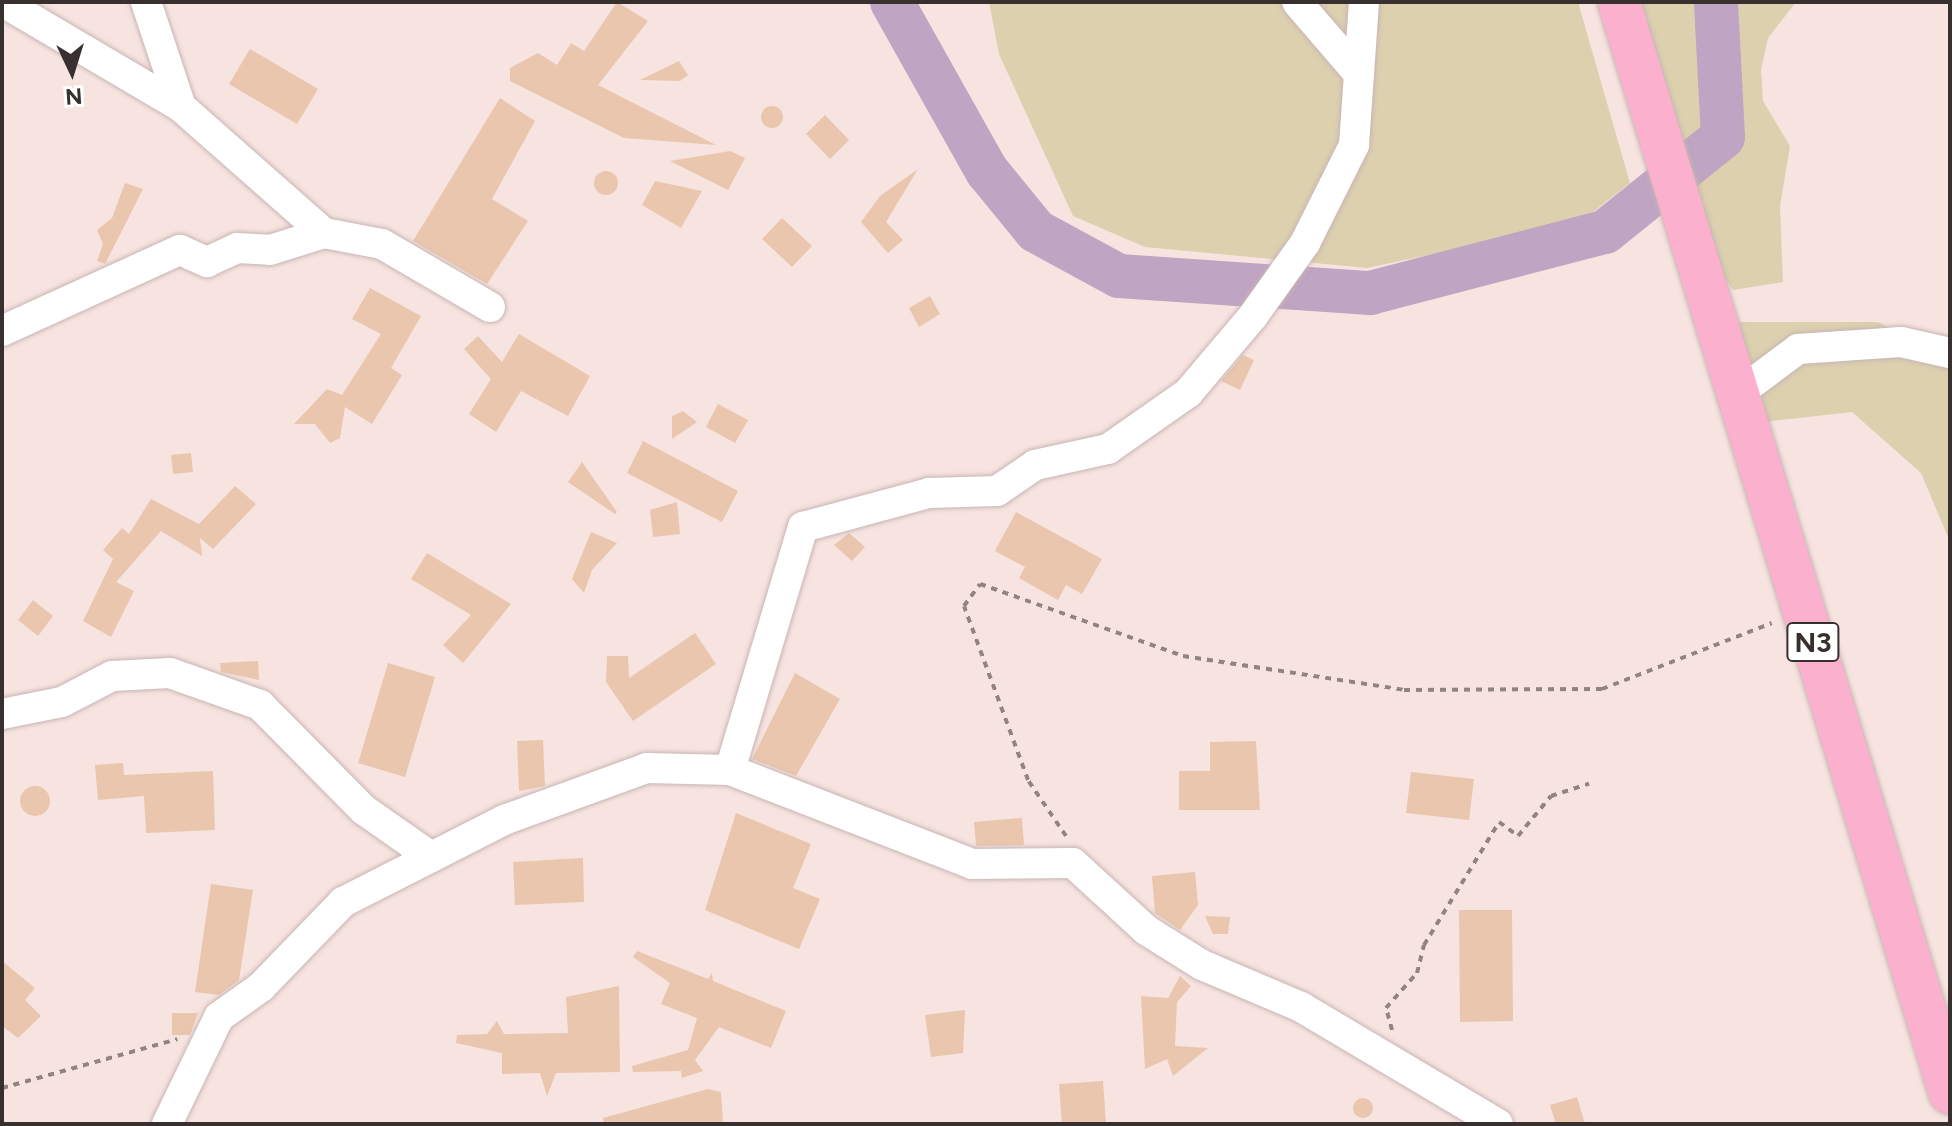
<!DOCTYPE html>
<style>
body{margin:0}
#map{position:relative;width:1952px;height:1126px;overflow:hidden;background:#f7e4e1;font-family:Figtree,sans-serif}
div>[style]{position:absolute}
.green>*{inset:0;background:#dcd0af}
.river>*{height:44px;margin:-22px;padding:0 22px;transform-origin:22px;border-radius:22px;background:#bfa4c3}
.building>*{inset:0;background:#e9c6ad}
.round{border-radius:50%}
.path>*{height:4px;margin-top:-2px;transform-origin:0;background:repeating-linear-gradient(90deg,#908381 0 6px,transparent 0 12px)}
.roads{filter:drop-shadow(0 0 2px #c8b5b3) drop-shadow(0 0 2px #c8b5b3)}
.minor>*{height:30px;margin:-15px;padding:0 15px;transform-origin:15px;border-radius:15px;background:#fff}
.highway>*{height:42px;margin:-21px;padding:0 21px;transform-origin:21px;border-radius:21px;background:#fbb0ce}
span{translate:-50% -50%;white-space:nowrap;text-align:center;line-height:1.15;-webkit-text-stroke:8px #fff;paint-order:stroke}
.shield-label span{padding:2px 6px;background:#fff;border:2px solid;border-radius:6px;-webkit-text-stroke-width:0}
.shield-label{font-size:28px;color:#38302f;font-weight:700}
.frame{position:absolute;inset:0;border:4px solid #38302f;pointer-events:none}
.north{position:absolute;left:32px;top:32px;width:80px;height:80px;-webkit-text-stroke:6px #fff;paint-order:stroke;rotate:176deg;font-size:22px;font-weight:700;line-height:32px;text-align:center;color:#38302f}
.north::after{content:'';display:block;margin:auto;width:28px;height:36px;background:#38302f;clip-path:polygon(50% 0,100% 100%,50% 72%,0 100%)}
</style>
<div id="map">
<div class="green">
<div style="clip-path:polygon(989px 2px,1578px 2px,1630px 183px,1579px 223px,1367px 268px,1145px 247px,1073px 216px,999px 54px)"></div>
<div style="clip-path:polygon(1619px 2px,1796px 2px,1768px 38px,1761px 70px,1763px 101px,1790px 146px,1780px 206px,1783px 282px,1733px 290px,1670px 200px)"></div>
<div style="clip-path:polygon(1725px 322px,1878px 322px,1950px 359px,1950px 542px,1921px 473px,1852px 412px,1753px 423px)"></div>
</div>
<div class="river">
<div style="left:892px;top:2px;width:194px;rotate:60.7deg"></div>
<div style="left:987px;top:171px;width:77px;rotate:50.8deg"></div>
<div style="left:1036px;top:231px;width:94px;rotate:28.5deg"></div>
<div style="left:1119px;top:276px;width:252px;rotate:3.9deg"></div>
<div style="left:1370px;top:293px;width:243px;rotate:-14.6deg"></div>
<div style="left:1605px;top:232px;width:151px;rotate:-38.8deg"></div>
<div style="left:1723px;top:137px;width:135px;rotate:-93deg"></div>
</div>
<div class="building">
<div style="clip-path:polygon(617px 2px,648px 21px,598px 85px,716px 145px,624px 138px,510px 81px,510px 68px,538px 53px,557px 65px,571px 43px,584px 51px)"></div>
<div style="clip-path:polygon(250px 49px,318px 89px,297px 124px,229px 84px)"></div>
<div style="clip-path:polygon(679px 61px,688px 75px,680px 81px,640px 80px)"></div>
<div style="clip-path:polygon(500px 98px,535px 121px,492px 199px,528px 221px,487px 284px,413px 241px)"></div>
<div class="round" style="left:761px;top:106px;width:22px;height:22px"></div>
<div style="clip-path:polygon(825px 115px,849px 140px,830px 159px,806px 134px)"></div>
<div style="clip-path:polygon(730px 151px,745px 158px,728px 190px,670px 161px)"></div>
<div style="clip-path:polygon(918px 169px,886px 222px,903px 240px,888px 253px,861px 222px,880px 196px)"></div>
<div class="round" style="left:594px;top:171px;width:24px;height:24px"></div>
<div style="clip-path:polygon(655px 181px,702px 191px,681px 228px,642px 205px)"></div>
<div style="clip-path:polygon(125px 183px,143px 189px,105px 264px,97px 261px,103px 244px,97px 230px,112px 218px)"></div>
<div style="clip-path:polygon(782px 218px,812px 246px,792px 267px,762px 239px)"></div>
<div style="clip-path:polygon(370px 288px,421px 316px,391px 368px,402px 375px,372px 424px,345px 407px,340px 438px,330px 443px,315px 424px,294px 424px,327px 389px,342px 395px,381px 334px,352px 319px)"></div>
<div style="clip-path:polygon(930px 296px,940px 314px,919px 327px,909px 308px)"></div>
<div style="clip-path:polygon(519px 334px,590px 376px,568px 416px,521px 391px,496px 432px,469px 414px,491px 379px,464px 349px,478px 336px,502px 362px)"></div>
<div style="clip-path:polygon(1243px 355px,1254px 360px,1240px 390px,1221px 381px)"></div>
<div style="clip-path:polygon(718px 404px,748px 420px,735px 443px,706px 427px)"></div>
<div style="clip-path:polygon(683px 411px,697px 422px,672px 439px,672px 416px)"></div>
<div style="clip-path:polygon(643px 441px,738px 491px,722px 522px,627px 473px)"></div>
<div style="clip-path:polygon(191px 453px,193px 472px,173px 474px,171px 455px)"></div>
<div style="clip-path:polygon(582px 462px,617px 512px,615px 514px,568px 482px)"></div>
<div style="clip-path:polygon(235px 486px,256px 504px,213px 549px,200px 538px,202px 556px,161px 531px,116px 582px,134px 591px,111px 637px,83px 621px,113px 559px,103px 550px,122px 528px,129px 534px,151px 499px,199px 524px)"></div>
<div style="clip-path:polygon(677px 502px,680px 534px,653px 537px,650px 510px)"></div>
<div style="clip-path:polygon(1016px 512px,1102px 559px,1082px 594px,1066px 585px,1058px 600px,1019px 578px,1025px 567px,995px 551px)"></div>
<div style="clip-path:polygon(591px 532px,617px 543px,592px 570px,584px 593px,572px 579px)"></div>
<div style="clip-path:polygon(849px 533px,865px 547px,852px 561px,834px 545px)"></div>
<div style="clip-path:polygon(427px 553px,511px 604px,463px 663px,443px 645px,471px 615px,411px 579px)"></div>
<div style="clip-path:polygon(33px 600px,53px 616px,38px 636px,18px 620px)"></div>
<div style="clip-path:polygon(695px 633px,716px 664px,633px 721px,606px 682px,607px 656px,628px 656px,629px 678px)"></div>
<div style="clip-path:polygon(258px 661px,259px 680px,221px 672px,220px 663px)"></div>
<div style="clip-path:polygon(388px 663px,435px 677px,405px 777px,358px 763px)"></div>
<div style="clip-path:polygon(795px 673px,840px 699px,796px 776px,752px 759px)"></div>
<div style="clip-path:polygon(543px 740px,545px 786px,519px 791px,517px 741px)"></div>
<div style="clip-path:polygon(1256px 741px,1260px 810px,1179px 810px,1179px 771px,1210px 771px,1210px 742px)"></div>
<div style="clip-path:polygon(123px 763px,124px 775px,213px 771px,215px 830px,146px 833px,144px 796px,98px 800px,95px 765px)"></div>
<div style="clip-path:polygon(1411px 772px,1474px 779px,1469px 820px,1406px 813px)"></div>
<div class="round" style="left:20px;top:786px;width:30px;height:30px"></div>
<div style="clip-path:polygon(736px 813px,811px 844px,793px 888px,820px 899px,799px 949px,705px 910px)"></div>
<div style="clip-path:polygon(1022px 818px,1024px 845px,976px 846px,974px 822px)"></div>
<div style="clip-path:polygon(583px 858px,584px 902px,515px 905px,513px 862px)"></div>
<div style="clip-path:polygon(1195px 872px,1198px 905px,1180px 930px,1155px 913px,1152px 876px)"></div>
<div style="clip-path:polygon(211px 884px,253px 890px,239px 980px,219px 995px,195px 992px)"></div>
<div style="clip-path:polygon(1459px 910px,1512px 910px,1513px 1021px,1460px 1022px)"></div>
<div style="clip-path:polygon(1205px 916px,1230px 917px,1228px 934px,1213px 934px)"></div>
<div style="clip-path:polygon(637px 951px,708px 979px,712px 973px,713px 981px,786px 1011px,771px 1048px,719px 1027px,695px 1060px,703px 1071px,682px 1078px,681px 1071px,633px 1072px,632px 1066px,688px 1050px,697px 1018px,661px 1004px,670px 983px,633px 957px)"></div>
<div style="clip-path:polygon(2px 961px,35px 988px,25px 1000px,41px 1016px,18px 1038px,2px 1026px)"></div>
<div style="clip-path:polygon(1180px 976px,1191px 986px,1177px 1002px,1175px 1046px,1208px 1048px,1173px 1076px,1167px 1059px,1145px 1069px,1141px 996px,1168px 998px)"></div>
<div style="clip-path:polygon(619px 986px,620px 1072px,556px 1073px,547px 1096px,540px 1073px,502px 1074px,502px 1053px,456px 1043px,457px 1035px,487px 1034px,497px 1021px,504px 1034px,568px 1033px,566px 997px)"></div>
<div style="clip-path:polygon(965px 1010px,963px 1053px,931px 1057px,925px 1015px)"></div>
<div style="clip-path:polygon(172px 1013px,198px 1013px,190px 1035px,172px 1035px)"></div>
<div style="clip-path:polygon(1103px 1081px,1106px 1124px,1062px 1124px,1059px 1084px)"></div>
<div style="clip-path:polygon(708px 1089px,721px 1092px,723px 1124px,604px 1124px,603px 1118px)"></div>
<div style="clip-path:polygon(1577px 1097px,1585px 1124px,1556px 1124px,1550px 1105px)"></div>
<div class="round" style="left:1353px;top:1098px;width:20px;height:20px"></div>
</div>
<div class="path">
<div style="left:1066px;top:836px;width:68px;rotate:-124.2deg"></div>
<div style="left:1028px;top:780px;width:185px;rotate:-110.2deg"></div>
<div style="left:964px;top:606px;width:27px;rotate:-54deg"></div>
<div style="left:980px;top:584px;width:215px;rotate:19.5deg"></div>
<div style="left:1183px;top:656px;width:224px;rotate:8.7deg"></div>
<div style="left:1404px;top:690px;width:198px;rotate:-0.3deg"></div>
<div style="left:1602px;top:689px;width:182px;rotate:-21.2deg"></div>
<div style="left:1392px;top:1030px;width:23px;rotate:-105deg"></div>
<div style="left:1386px;top:1008px;width:47px;rotate:-48.5deg"></div>
<div style="left:1417px;top:973px;width:29px;rotate:-76deg"></div>
<div style="left:1424px;top:945px;width:144px;rotate:-58.6deg"></div>
<div style="left:1499px;top:822px;width:24px;rotate:36deg"></div>
<div style="left:1518px;top:836px;width:52px;rotate:-50.5deg"></div>
<div style="left:1551px;top:796px;width:40px;rotate:-18deg"></div>
<div style="left:2px;top:1088px;width:182px;rotate:-15.6deg"></div>
</div>
<div class="roads">
<div class="minor">
<div style="left:3px;top:2px;width:207px;rotate:30.5deg"></div>
<div style="left:146px;top:2px;width:111px;rotate:71.6deg"></div>
<div style="left:181px;top:107px;width:191px;rotate:41.4deg"></div>
<div style="left:1297px;top:2px;width:95px;rotate:49.3deg"></div>
<div style="left:2px;top:331px;width:196px;rotate:-24.5deg"></div>
<div style="left:180px;top:250px;width:30px;rotate:24deg"></div>
<div style="left:207px;top:262px;width:33px;rotate:-25deg"></div>
<div style="left:237px;top:248px;width:33px;rotate:3deg"></div>
<div style="left:270px;top:250px;width:57px;rotate:-17.5deg"></div>
<div style="left:324px;top:233px;width:59px;rotate:10.7deg"></div>
<div style="left:382px;top:244px;width:125px;rotate:30.3deg"></div>
<div style="left:1739px;top:393px;width:74px;rotate:-36.7deg"></div>
<div style="left:1798px;top:349px;width:103px;rotate:-3.9deg"></div>
<div style="left:1901px;top:342px;width:50px;rotate:12.7deg"></div>
<div style="left:2px;top:714px;width:61px;rotate:-11.3deg"></div>
<div style="left:62px;top:702px;width:56px;rotate:-27.5deg"></div>
<div style="left:112px;top:676px;width:58px;rotate:-3deg"></div>
<div style="left:170px;top:673px;width:96px;rotate:19.6deg"></div>
<div style="left:260px;top:705px;width:148px;rotate:45.3deg"></div>
<div style="left:364px;top:810px;width:82px;rotate:35deg"></div>
<div style="left:730px;top:770px;width:254px;rotate:-73.3deg"></div>
<div style="left:803px;top:527px;width:131px;rotate:-15.1deg"></div>
<div style="left:929px;top:493px;width:68px;rotate:-1.7deg"></div>
<div style="left:997px;top:491px;width:46px;rotate:-34.4deg"></div>
<div style="left:1035px;top:465px;width:75px;rotate:-12.4deg"></div>
<div style="left:1108px;top:449px;width:98px;rotate:-35deg"></div>
<div style="left:1188px;top:393px;width:101px;rotate:-49.8deg"></div>
<div style="left:1253px;top:316px;width:90px;rotate:-54.5deg"></div>
<div style="left:1305px;top:243px;width:110px;rotate:-63.4deg"></div>
<div style="left:1354px;top:145px;width:143px;rotate:-86deg"></div>
<div style="left:167px;top:1124px;width:119px;rotate:-64.1deg"></div>
<div style="left:219px;top:1017px;width:52px;rotate:-35.5deg"></div>
<div style="left:261px;top:987px;width:118px;rotate:-46deg"></div>
<div style="left:343px;top:902px;width:181px;rotate:-27deg"></div>
<div style="left:504px;top:820px;width:152px;rotate:-20deg"></div>
<div style="left:647px;top:768px;width:83px;rotate:1.4deg"></div>
<div style="left:730px;top:770px;width:260px;rotate:21.2deg"></div>
<div style="left:972px;top:864px;width:101px;rotate:-0.6deg"></div>
<div style="left:1073px;top:863px;width:99px;rotate:42.5deg"></div>
<div style="left:1146px;top:930px;width:66px;rotate:32deg"></div>
<div style="left:1202px;top:965px;width:108px;rotate:23deg"></div>
<div style="left:1301px;top:1007px;width:229px;rotate:30.7deg"></div>
</div>
<div class="highway">
<div style="left:1619px;top:2px;width:1140px;rotate:73.12deg"></div>
</div>
</div>
<div class="shield-label">
<span style="left:1813px;top:642px">N3</span>
</div>
<div class="frame"></div>
<div class="north">N</div>
</div>
